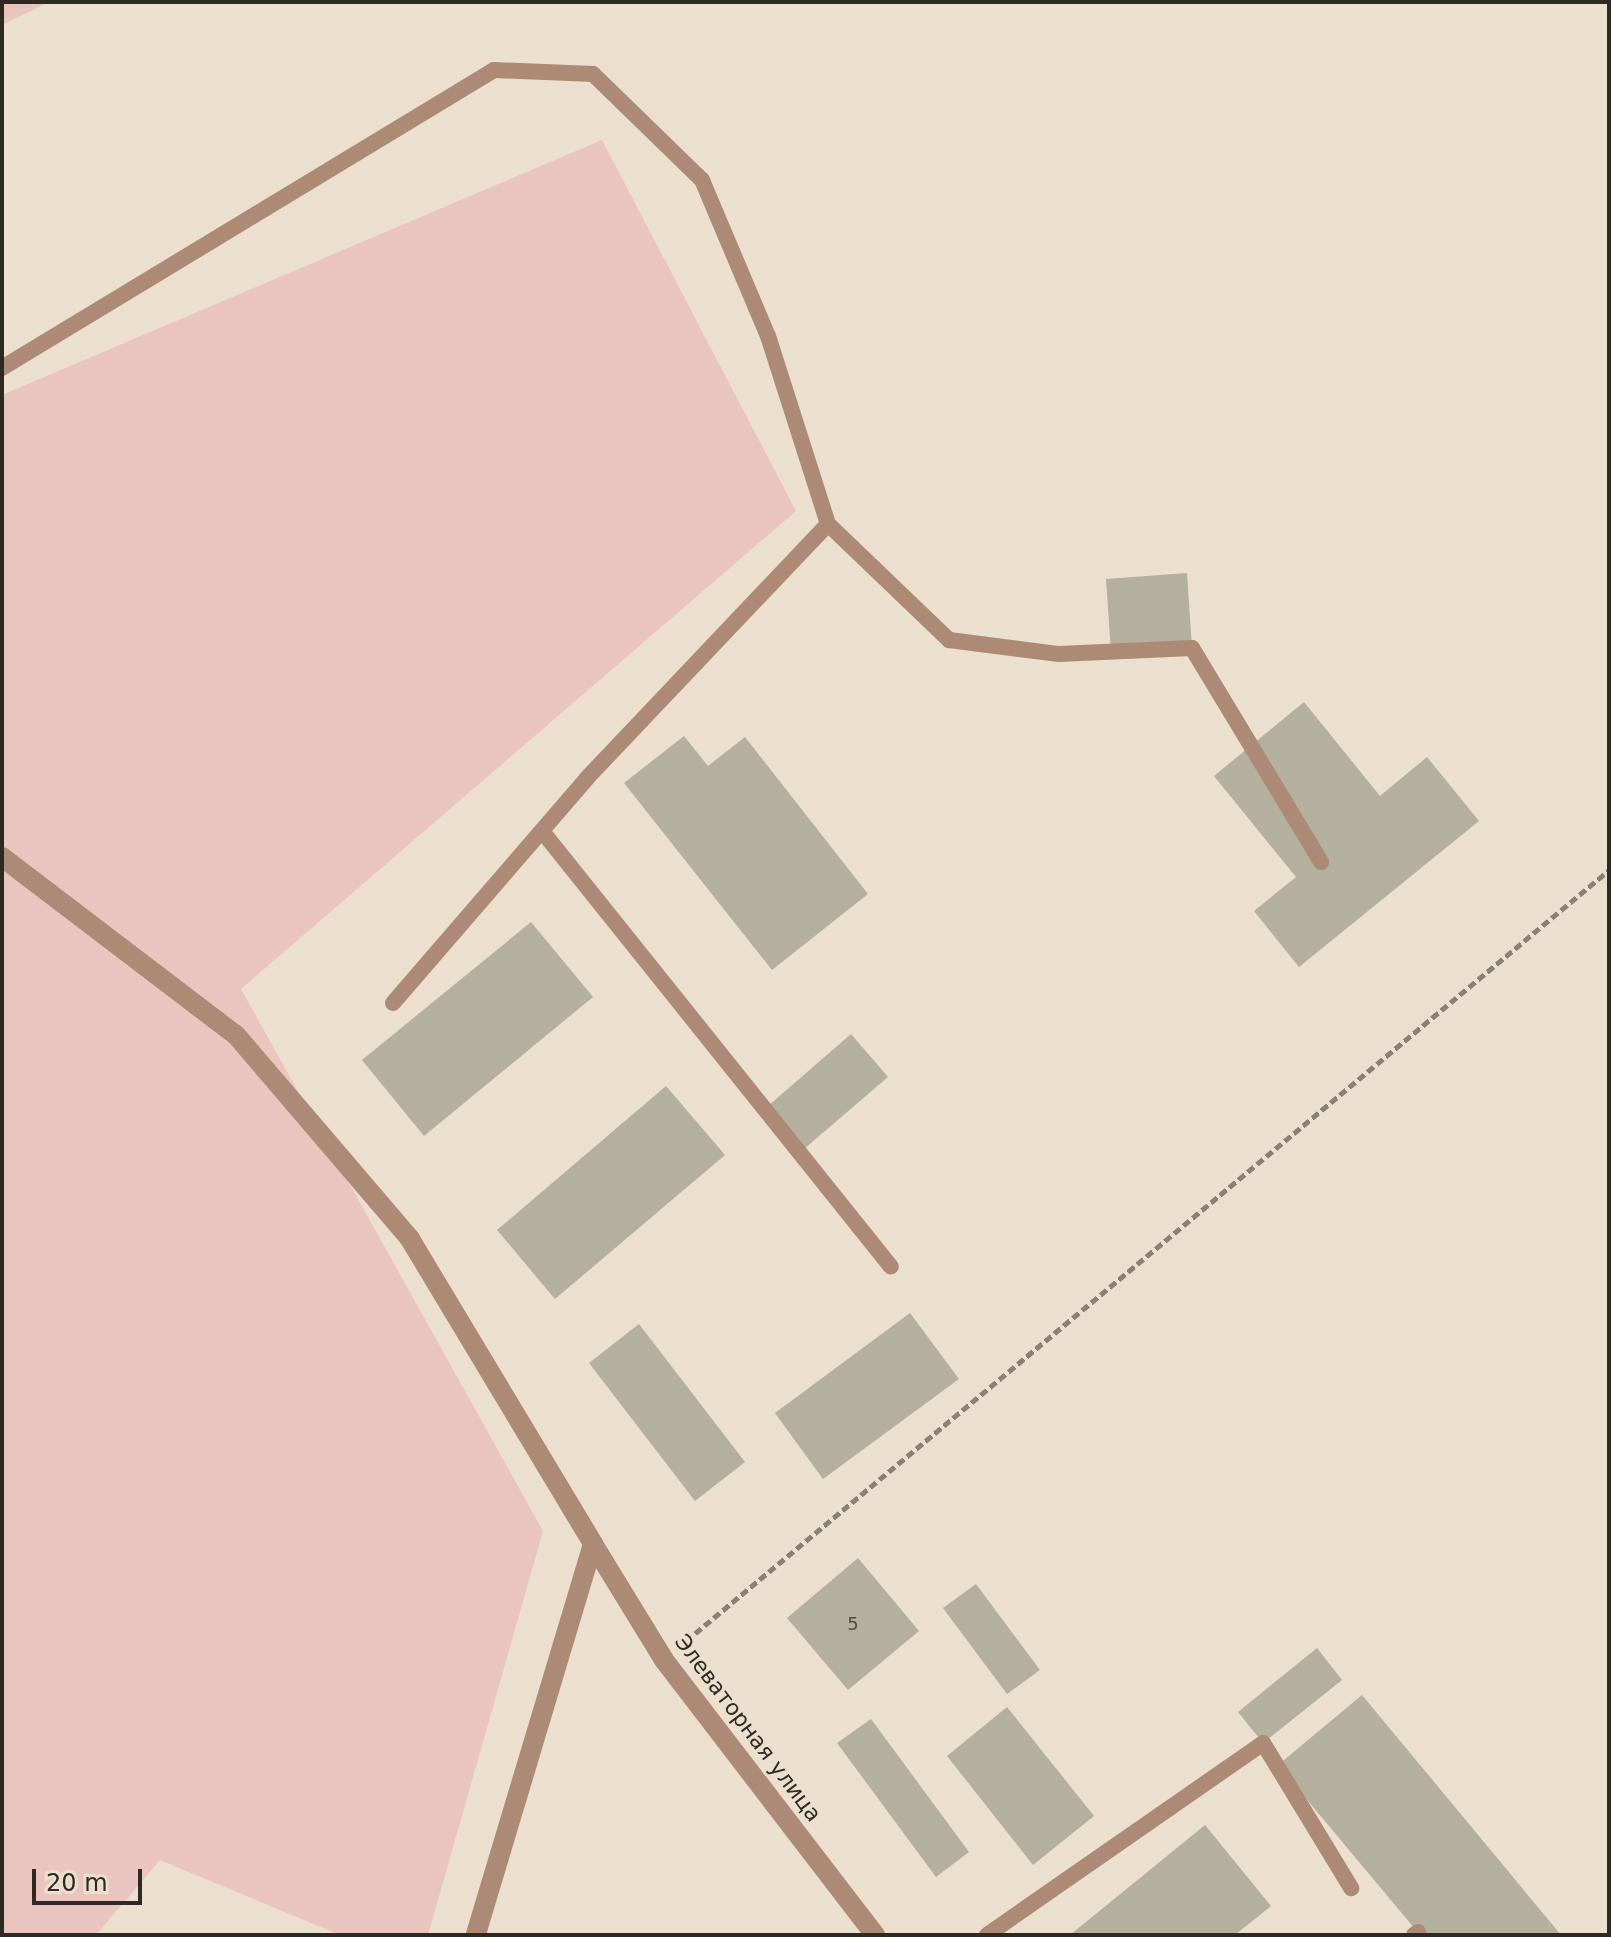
<!DOCTYPE html>
<meta charset="utf-8">
<style>
body{margin:0}
#map{position:relative;width:1611px;height:1937px;overflow:hidden;background:#ebdfce;font-family:"DejaVu Sans",sans-serif}
div>[style]{position:absolute}
.green>*{inset:0;background:#eac5c0}
.building>*{inset:0;background:#b3b09d}
.path>*{height:5px;margin-top:-2.5px;transform-origin:0;background:repeating-linear-gradient(90deg,#888175 0 8px,transparent 0 12px)}
.service>*{height:16px;margin:-8px;padding:0 8px;transform-origin:8px;border-radius:8px;background:#ac8a75}
.minor>*{height:20px;margin:-10px;padding:0 10px;transform-origin:10px;border-radius:10px;background:#ac8a75}
span{translate:-50% -50%;white-space:nowrap;text-align:center;line-height:1.15;-webkit-text-stroke:6px #ebdfce;paint-order:stroke}
.number-label{font-size:18px;color:#4f4c42}
.number-label span{-webkit-text-stroke-width:0}
.street-label{font-size:22px;color:#2e2a23}
.frame{position:absolute;inset:0;border:4px solid #2e2a23;pointer-events:none}
.scale{position:absolute;left:32px;top:1869px;width:110px;height:36px;box-sizing:border-box;border:4px solid #2e2a23;border-top:0;padding-left:10px;font-size:24px;line-height:28px;white-space:nowrap;color:#2e2a23;-webkit-text-stroke:6px #ebdfce;paint-order:stroke}
</style>
<div id="map">
<div class="green">
<div style="clip-path:polygon(2px 2px,49px 2px,2px 25px)"></div>
<div style="clip-path:polygon(602px 140px,796px 511px,241px 989px,543px 1531px,428px 1935px,340px 1935px,160px 1860px,96px 1935px,2px 1935px,2px 395px)"></div>
</div>
<div class="building">
<div style="clip-path:polygon(1187px 573px,1192px 648px,1111px 653px,1106px 579px)"></div>
<div style="clip-path:polygon(1304px 702px,1380px 796px,1427px 757px,1479px 821px,1299px 967px,1254px 911px,1296px 877px,1214px 776px)"></div>
<div style="clip-path:polygon(684px 736px,708px 766px,745px 737px,868px 894px,772px 970px,624px 783px)"></div>
<div style="clip-path:polygon(531px 922px,593px 997px,424px 1136px,362px 1060px)"></div>
<div style="clip-path:polygon(851px 1034px,888px 1077px,804px 1149px,768px 1106px)"></div>
<div style="clip-path:polygon(666px 1086px,725px 1155px,555px 1299px,497px 1230px)"></div>
<div style="clip-path:polygon(910px 1313px,959px 1379px,823px 1479px,775px 1413px)"></div>
<div style="clip-path:polygon(639px 1324px,745px 1462px,695px 1501px,589px 1363px)"></div>
<div style="clip-path:polygon(858px 1558px,919px 1631px,848px 1690px,787px 1618px)"></div>
<div style="clip-path:polygon(976px 1584px,1040px 1670px,1007px 1694px,943px 1608px)"></div>
<div style="clip-path:polygon(1317px 1648px,1342px 1680px,1263px 1743px,1238px 1712px)"></div>
<div style="clip-path:polygon(1362px 1695px,1561px 1935px,1420px 1935px,1278px 1765px)"></div>
<div style="clip-path:polygon(1007px 1707px,1094px 1816px,1033px 1865px,947px 1756px)"></div>
<div style="clip-path:polygon(871px 1719px,969px 1852px,936px 1877px,837px 1743px)"></div>
<div style="clip-path:polygon(1205px 1825px,1271px 1906px,1235px 1935px,1070px 1935px)"></div>
</div>
<div class="path">
<div style="left:686px;top:1641px;width:1203px;rotate:-39.87deg"></div>
</div>
<div class="service">
<div style="left:2px;top:368px;width:575px;rotate:-31.2deg"></div>
<div style="left:494px;top:70px;width:99px;rotate:2.3deg"></div>
<div style="left:593px;top:74px;width:152px;rotate:44.2deg"></div>
<div style="left:702px;top:180px;width:169px;rotate:67.1deg"></div>
<div style="left:768px;top:336px;width:197px;rotate:72.3deg"></div>
<div style="left:828px;top:524px;width:168px;rotate:43.8deg"></div>
<div style="left:949px;top:640px;width:111px;rotate:7.3deg"></div>
<div style="left:1059px;top:654px;width:133px;rotate:-2.6deg"></div>
<div style="left:1192px;top:648px;width:250px;rotate:58.9deg"></div>
<div style="left:542px;top:831px;width:558px;rotate:51.32deg"></div>
<div style="left:393px;top:1003px;width:297px;rotate:-49.2deg"></div>
<div style="left:587px;top:778px;width:350px;rotate:-46.5deg"></div>
<div style="left:987px;top:1935px;width:336px;rotate:-34.8deg"></div>
<div style="left:1263px;top:1743px;width:170px;rotate:58.7deg"></div>
<div style="left:1414px;top:1935px;width:5px;rotate:-37deg"></div>
</div>
<div class="minor">
<div style="left:2px;top:857px;width:294px;rotate:37.3deg"></div>
<div style="left:236px;top:1035px;width:268px;rotate:49.5deg"></div>
<div style="left:410px;top:1239px;width:356px;rotate:59deg"></div>
<div style="left:593px;top:1544px;width:408px;rotate:106.7deg"></div>
<div style="left:593px;top:1544px;width:136px;rotate:58.5deg"></div>
<div style="left:664px;top:1660px;width:347px;rotate:52.5deg"></div>
</div>
<div class="number-label">
<span style="left:853px;top:1624px">5</span>
</div>
<div class="street-label">
<span style="left:748px;top:1728px;rotate:53deg">Элеваторная улица</span>
</div>
<div class="frame"></div>
<div class="scale">20 m</div>
</div>
